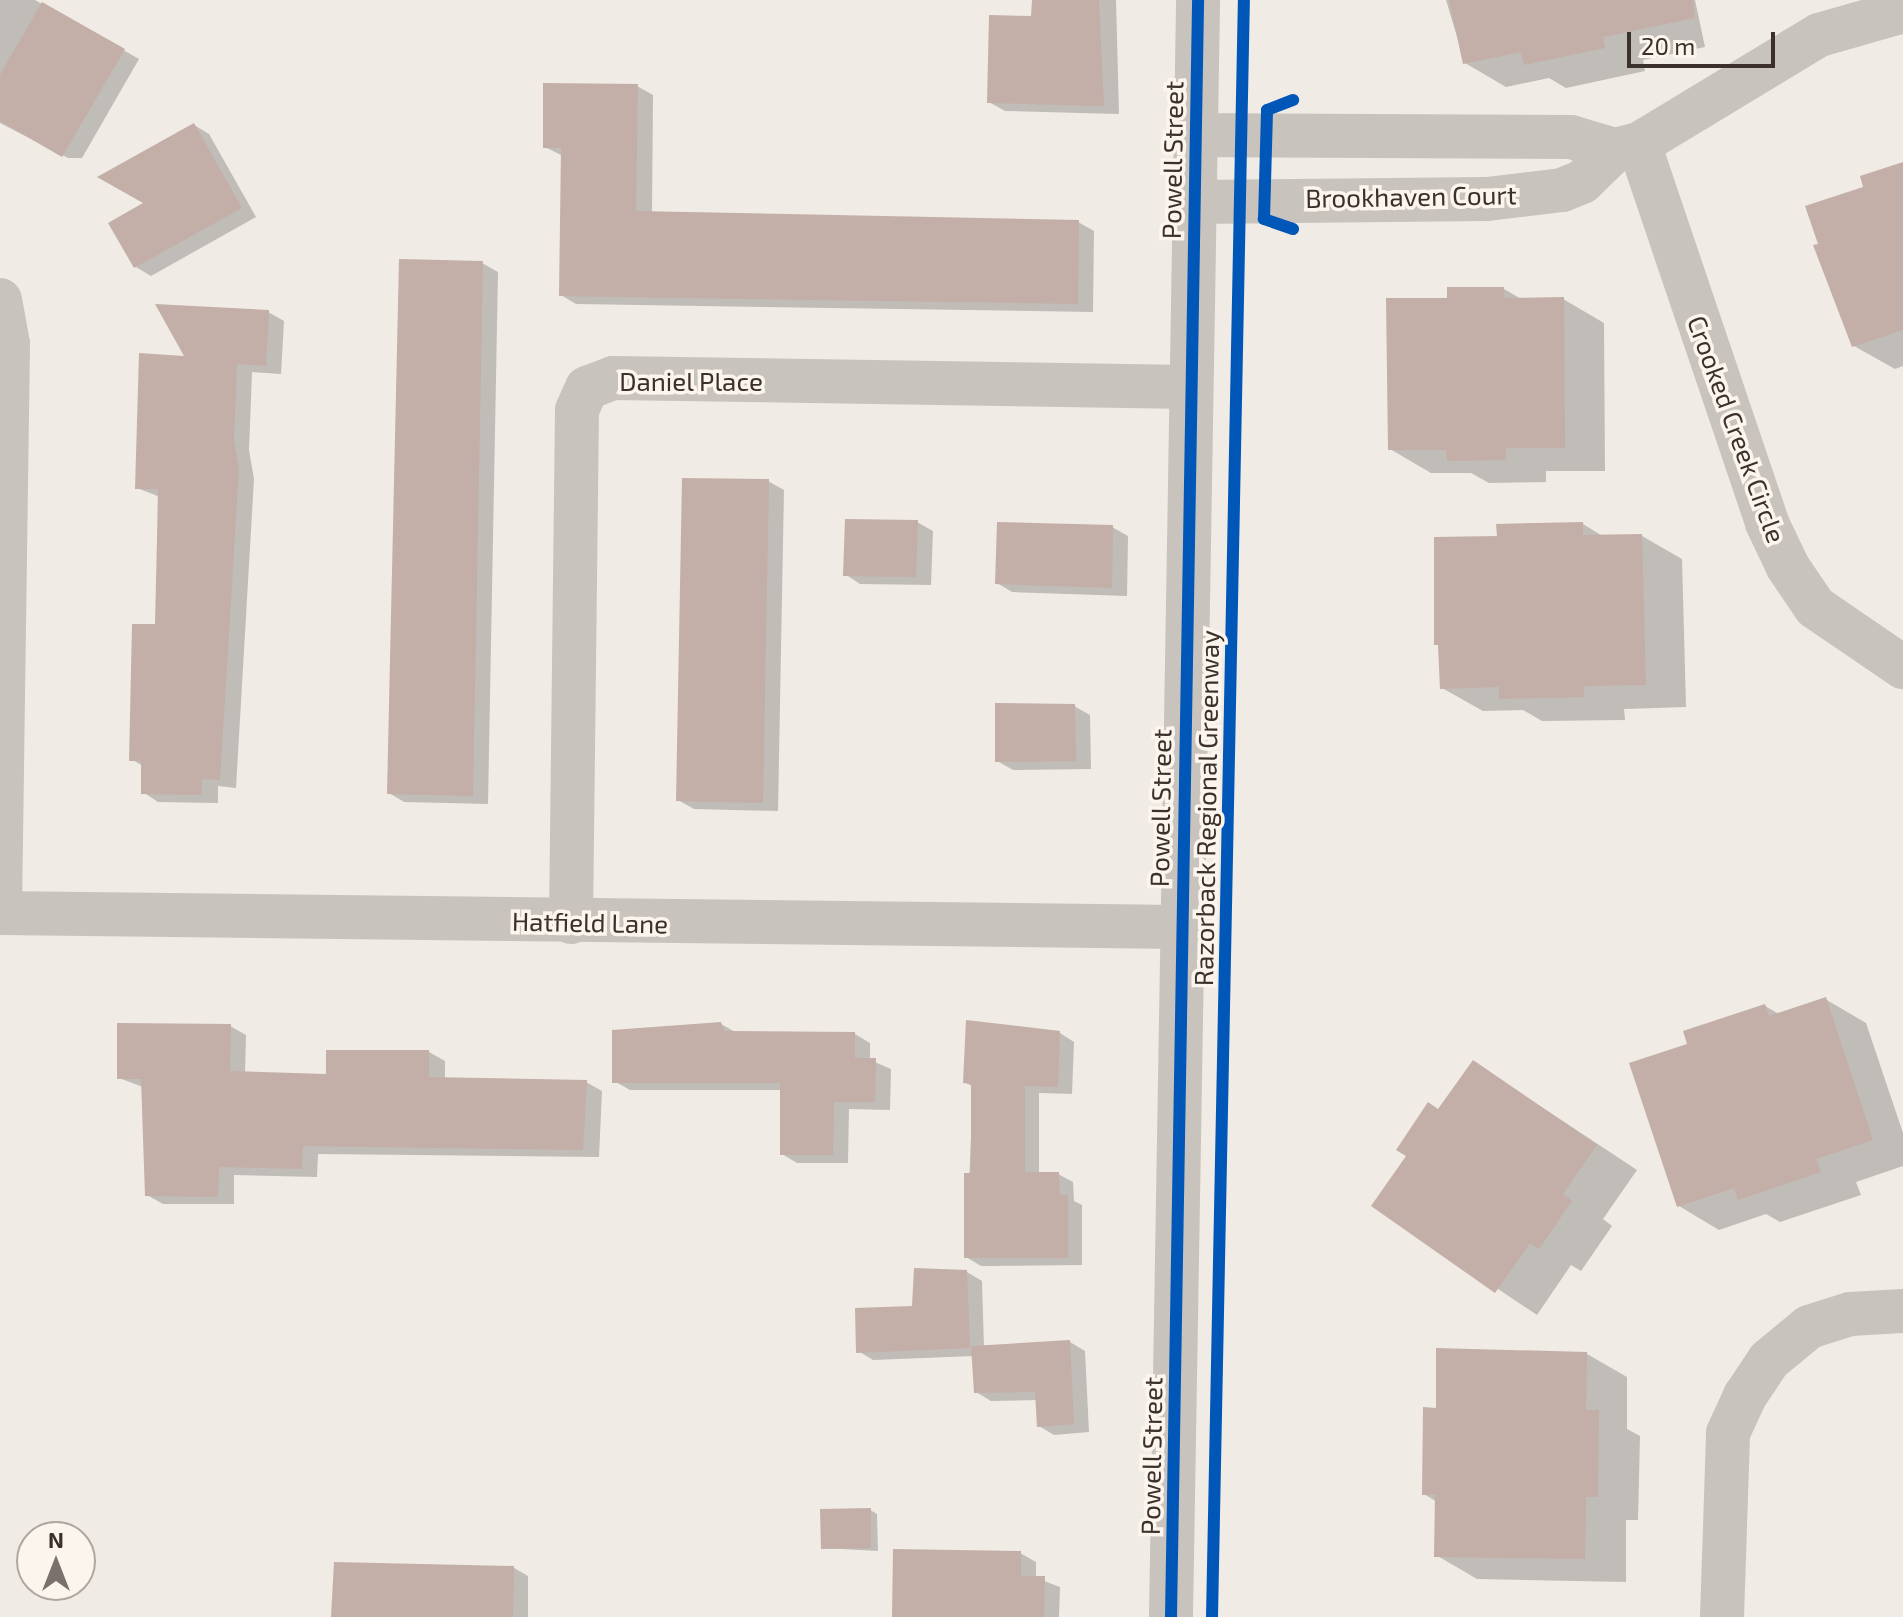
<!DOCTYPE html>
<style>
body{margin:0}
#map{position:relative;width:1903px;height:1617px;overflow:hidden;background:#f0ebe5;font-family:"Exo 2",sans-serif}
div>[style]{position:absolute}
.shadow>*{inset:0;background:#0003}
.building>*{inset:0;background:#c3afa7}
.minor>*{height:44px;margin:-22px;padding:0 22px;transform-origin:22px;border-radius:22px;background:#c9c3be}
.cycleway>*{height:12px;margin:-6px;padding:0 6px;transform-origin:6px;border-radius:6px;background:#0057b8}
span{translate:-50% -50%;white-space:nowrap;text-align:center;line-height:1.15;-webkit-text-stroke:7px #fbf5ee;paint-order:stroke}
.street-label{font-size:26px;color:#3b302b}
.north{position:absolute;left:16px;top:1521px;width:80px;height:80px;box-sizing:border-box;background:#fbf5ee;border:2px solid #aea6a0;border-radius:50%;rotate:0deg;font-size:22px;font-weight:700;line-height:32px;text-align:center;color:#3b302b}
.north::after{content:'';display:block;margin:auto;width:28px;height:36px;background:#7a716c;clip-path:polygon(50% 0,100% 100%,50% 72%,0 100%)}
.scale{position:absolute;left:1627px;top:32px;width:148px;height:36px;box-sizing:border-box;border:4px solid #3b302b;border-top:0;padding-left:10px;font-size:24px;line-height:28px;white-space:nowrap;color:#3b302b;-webkit-text-stroke:6px #fbf5ee;paint-order:stroke}
</style>
<div id="map">
<div class="shadow">
<div style="clip-path:polygon(0 0,35px 0,139px 59px,82px 158px,68px 158px,0 123px)"></div>
<div style="clip-path:polygon(1034px 0,1116px 0,1119px 114px,1005px 111px,989px 102px,1033px 18px)"></div>
<div style="clip-path:polygon(1446px 0,1695px 0,1705px 47px,1643px 60px,1645px 71px,1566px 88px,1549px 78px,1506px 87px,1465px 63px)"></div>
<div style="clip-path:polygon(637px 86px,653px 95px,652px 213px,1078px 222px,1094px 231px,1093px 312px,576px 304px,561px 295px,563px 156px,545px 147px)"></div>
<div style="clip-path:polygon(194px 125px,209px 134px,256px 217px,151px 276px,136px 267px,147px 203px)"></div>
<div style="clip-path:polygon(1903px 164px,1903px 366px,1895px 369px,1854px 346px,1866px 188px)"></div>
<div style="clip-path:polygon(482px 263px,498px 272px,488px 804px,404px 802px,389px 793px)"></div>
<div style="clip-path:polygon(1504px 289px,1523px 300px,1563px 299px,1604px 323px,1605px 471px,1546px 471px,1546px 482px,1489px 483px,1471px 473px,1431px 473px,1390px 449px)"></div>
<div style="clip-path:polygon(268px 312px,284px 321px,281px 374px,252px 372px,249px 450px,254px 479px,236px 788px,218px 786px,218px 803px,158px 802px,143px 792px,143px 766px,131px 759px,157px 626px,160px 497px,137px 488px,188px 358px)"></div>
<div style="clip-path:polygon(768px 481px,784px 490px,778px 811px,694px 809px,678px 800px)"></div>
<div style="clip-path:polygon(917px 522px,933px 531px,931px 585px,860px 584px,845px 574px)"></div>
<div style="clip-path:polygon(1583px 524px,1604px 537px,1642px 536px,1682px 559px,1686px 707px,1624px 709px,1625px 720px,1542px 721px,1523px 710px,1483px 711px,1442px 688px,1441px 647px,1436px 644px,1499px 538px)"></div>
<div style="clip-path:polygon(1112px 527px,1128px 536px,1127px 596px,1012px 592px,997px 583px)"></div>
<div style="clip-path:polygon(1074px 706px,1090px 715px,1091px 769px,1013px 770px,997px 761px)"></div>
<div style="clip-path:polygon(1825px 999px,1866px 1023px,1903px 1133px,1903px 1166px,1856px 1182px,1861px 1195px,1780px 1222px,1766px 1214px,1719px 1230px,1679px 1206px,1689px 1045px,1765px 1006px,1779px 1014px)"></div>
<div style="clip-path:polygon(721px 1024px,737px 1033px,855px 1034px,870px 1043px,870px 1060px,891px 1069px,890px 1110px,849px 1109px,848px 1163px,797px 1163px,782px 1154px,782px 1090px,630px 1090px,614px 1081px)"></div>
<div style="clip-path:polygon(230px 1026px,246px 1035px,245px 1074px,328px 1076px,429px 1052px,445px 1061px,445px 1079px,586px 1082px,602px 1091px,599px 1157px,318px 1154px,317px 1177px,234px 1175px,234px 1204px,163px 1204px,147px 1195px,143px 1087px,119px 1078px)"></div>
<div style="clip-path:polygon(1060px 1033px,1074px 1042px,1072px 1094px,1039px 1093px,1039px 1174px,1058px 1174px,1073px 1182px,1074px 1201px,1082px 1205px,1082px 1265px,981px 1266px,966px 1257px,973px 1087px,965px 1082px)"></div>
<div style="clip-path:polygon(1474px 1062px,1637px 1170px,1603px 1219px,1612px 1226px,1581px 1271px,1571px 1265px,1537px 1315px,1374px 1206px)"></div>
<div style="clip-path:polygon(967px 1272px,982px 1281px,984px 1348px,1070px 1342px,1085px 1351px,1089px 1432px,1054px 1435px,1039px 1426px,1037px 1400px,991px 1401px,976px 1392px,974px 1356px,873px 1360px,858px 1351px)"></div>
<div style="clip-path:polygon(1587px 1354px,1627px 1377px,1627px 1429px,1640px 1436px,1638px 1520px,1626px 1520px,1626px 1582px,1477px 1579px,1436px 1555px,1437px 1502px,1424px 1494px,1438px 1410px)"></div>
<div style="clip-path:polygon(870px 1510px,877px 1514px,878px 1551px,823px 1548px)"></div>
<div style="clip-path:polygon(1020px 1553px,1036px 1562px,1036px 1578px,1060px 1587px,1059px 1617px,894px 1617px)"></div>
<div style="clip-path:polygon(514px 1568px,528px 1576px,528px 1617px,333px 1617px)"></div>
</div>
<div class="building">
<div style="clip-path:polygon(1032px 0,1099px 0,1104px 106px,987px 103px,989px 15px,1031px 16px)"></div>
<div style="clip-path:polygon(1449px 0,1693px 0,1695px 18px,1603px 37px,1605px 48px,1524px 65px,1521px 52px,1463px 64px)"></div>
<div style="clip-path:polygon(42px 2px,125px 49px,62px 157px,0 121px,0 75px)"></div>
<div style="clip-path:polygon(543px 83px,638px 84px,636px 211px,1079px 220px,1078px 304px,559px 296px,561px 148px,543px 148px)"></div>
<div style="clip-path:polygon(194px 123px,242px 208px,134px 268px,108px 223px,143px 203px,97px 177px)"></div>
<div style="clip-path:polygon(1903px 162px,1903px 330px,1852px 347px,1813px 245px,1818px 244px,1805px 206px,1863px 187px,1860px 176px)"></div>
<div style="clip-path:polygon(399px 259px,483px 261px,473px 796px,387px 794px)"></div>
<div style="clip-path:polygon(1447px 287px,1504px 287px,1504px 298px,1564px 297px,1565px 448px,1506px 448px,1506px 460px,1447px 461px,1446px 450px,1388px 450px,1386px 298px,1447px 298px)"></div>
<div style="clip-path:polygon(155px 304px,269px 310px,266px 366px,237px 364px,234px 440px,239px 469px,220px 780px,202px 779px,202px 795px,141px 794px,141px 761px,129px 761px,132px 624px,155px 624px,157px 538px,158px 489px,135px 489px,139px 353px,184px 356px)"></div>
<div style="clip-path:polygon(682px 478px,769px 479px,763px 803px,676px 801px)"></div>
<div style="clip-path:polygon(845px 519px,918px 520px,916px 577px,843px 576px)"></div>
<div style="clip-path:polygon(997px 522px,1113px 525px,1112px 588px,995px 584px)"></div>
<div style="clip-path:polygon(1583px 522px,1583px 535px,1642px 534px,1646px 685px,1584px 686px,1584px 697px,1499px 699px,1499px 687px,1440px 689px,1438px 645px,1434px 645px,1434px 537px,1497px 536px,1496px 524px)"></div>
<div style="clip-path:polygon(995px 703px,1075px 704px,1076px 761px,995px 762px)"></div>
<div style="clip-path:polygon(1826px 997px,1873px 1140px,1816px 1159px,1821px 1172px,1738px 1200px,1734px 1188px,1677px 1207px,1629px 1063px,1687px 1044px,1683px 1031px,1765px 1004px,1769px 1016px)"></div>
<div style="clip-path:polygon(966px 1020px,1060px 1031px,1058px 1087px,1025px 1086px,1025px 1172px,1059px 1172px,1060px 1195px,1068px 1195px,1068px 1258px,964px 1258px,964px 1173px,971px 1173px,971px 1084px,963px 1083px)"></div>
<div style="clip-path:polygon(721px 1022px,724px 1031px,855px 1032px,855px 1058px,876px 1058px,875px 1102px,834px 1102px,833px 1155px,780px 1155px,780px 1083px,612px 1083px,612px 1030px)"></div>
<div style="clip-path:polygon(117px 1023px,231px 1024px,230px 1071px,326px 1074px,326px 1050px,429px 1050px,429px 1077px,587px 1080px,583px 1150px,303px 1146px,302px 1169px,219px 1167px,218px 1197px,145px 1196px,141px 1079px,117px 1079px)"></div>
<div style="clip-path:polygon(1473px 1060px,1597px 1145px,1563px 1194px,1572px 1201px,1539px 1249px,1530px 1243px,1495px 1293px,1371px 1206px,1406px 1156px,1396px 1150px,1428px 1102px,1438px 1109px)"></div>
<div style="clip-path:polygon(914px 1268px,967px 1270px,970px 1348px,856px 1353px,855px 1308px,912px 1306px)"></div>
<div style="clip-path:polygon(1070px 1340px,1074px 1424px,1037px 1427px,1035px 1392px,974px 1393px,971px 1346px)"></div>
<div style="clip-path:polygon(1436px 1348px,1587px 1352px,1586px 1410px,1599px 1410px,1598px 1497px,1586px 1497px,1585px 1559px,1434px 1557px,1435px 1495px,1422px 1495px,1423px 1407px,1436px 1408px)"></div>
<div style="clip-path:polygon(871px 1508px,871px 1548px,821px 1549px,820px 1509px)"></div>
<div style="clip-path:polygon(893px 1549px,1021px 1551px,1021px 1576px,1045px 1576px,1044px 1617px,892px 1617px)"></div>
<div style="clip-path:polygon(334px 1562px,514px 1566px,513px 1617px,331px 1617px)"></div>
</div>
<div class="minor">
<div style="left:1195px;top:135px;width:376px;rotate:0.3deg"></div>
<div style="left:1571px;top:137px;width:46px;rotate:16.5deg"></div>
<div style="left:1639px;top:144px;width:400px;rotate:71.3deg"></div>
<div style="left:1767px;top:523px;width:49px;rotate:64.5deg"></div>
<div style="left:1788px;top:567px;width:48px;rotate:56deg"></div>
<div style="left:1815px;top:607px;width:107px;rotate:34.3deg"></div>
<div style="left:1193px;top:202px;width:294px;rotate:-0.6deg"></div>
<div style="left:1487px;top:199px;width:76px;rotate:-6.8deg"></div>
<div style="left:1562px;top:190px;width:22px;rotate:-22deg"></div>
<div style="left:1582px;top:182px;width:46px;rotate:-44.1deg"></div>
<div style="left:1615px;top:150px;width:25px;rotate:-14deg"></div>
<div style="left:1639px;top:144px;width:210px;rotate:-31.2deg"></div>
<div style="left:1819px;top:35px;width:87px;rotate:-15.9deg"></div>
<div style="left:0;top:300px;width:45px;rotate:79.7deg"></div>
<div style="left:8px;top:344px;width:569px;rotate:90.81deg"></div>
<div style="left:0;top:913px;width:1180px;rotate:0.68deg"></div>
<div style="left:571px;top:922px;width:512px;rotate:-89.33deg"></div>
<div style="left:577px;top:410px;width:24px;rotate:-66deg"></div>
<div style="left:587px;top:388px;width:28px;rotate:-21deg"></div>
<div style="left:613px;top:378px;width:576px;rotate:0.9deg"></div>
<div style="left:1171px;top:1617px;width:1617px;rotate:-89.04deg"></div>
<div style="left:1722px;top:1617px;width:184px;rotate:-88.1deg"></div>
<div style="left:1728px;top:1433px;width:41px;rotate:-65.3deg"></div>
<div style="left:1745px;top:1396px;width:43px;rotate:-56.3deg"></div>
<div style="left:1769px;top:1360px;width:52px;rotate:-39.5deg"></div>
<div style="left:1809px;top:1327px;width:43px;rotate:-17.6deg"></div>
<div style="left:1850px;top:1314px;width:53px;rotate:-3.2deg"></div>
</div>
<div class="cycleway">
<div style="left:1293px;top:229px;width:31px;rotate:-161deg"></div>
<div style="left:1264px;top:219px;width:109px;rotate:-88.4deg"></div>
<div style="left:1267px;top:110px;width:28px;rotate:-21deg"></div>
<div style="left:1171px;top:1617px;width:1617px;rotate:-89.04deg"></div>
<div style="left:1212px;top:1617px;width:1617px;rotate:-88.87deg"></div>
</div>
<div class="street-label">
<span style="left:1172px;top:160px;rotate:-89deg">Powell Street</span>
<span style="left:1411px;top:196px;rotate:-1deg">Brookhaven Court</span>
<span style="left:691px;top:381px">Daniel Place</span>
<span style="left:1737px;top:429px;rotate:70deg">Crooked Creek Circle</span>
<span style="left:1160px;top:808px;rotate:-89deg">Powell Street</span>
<span style="left:1206px;top:808px;rotate:-89deg">Razorback Regional Greenway</span>
<span style="left:590px;top:922px;rotate:1deg">Hatfield Lane</span>
<span style="left:1151px;top:1456px;rotate:-89deg">Powell Street</span>
</div>
<div class="north">N</div>
<div class="scale">20 m</div>
</div>
